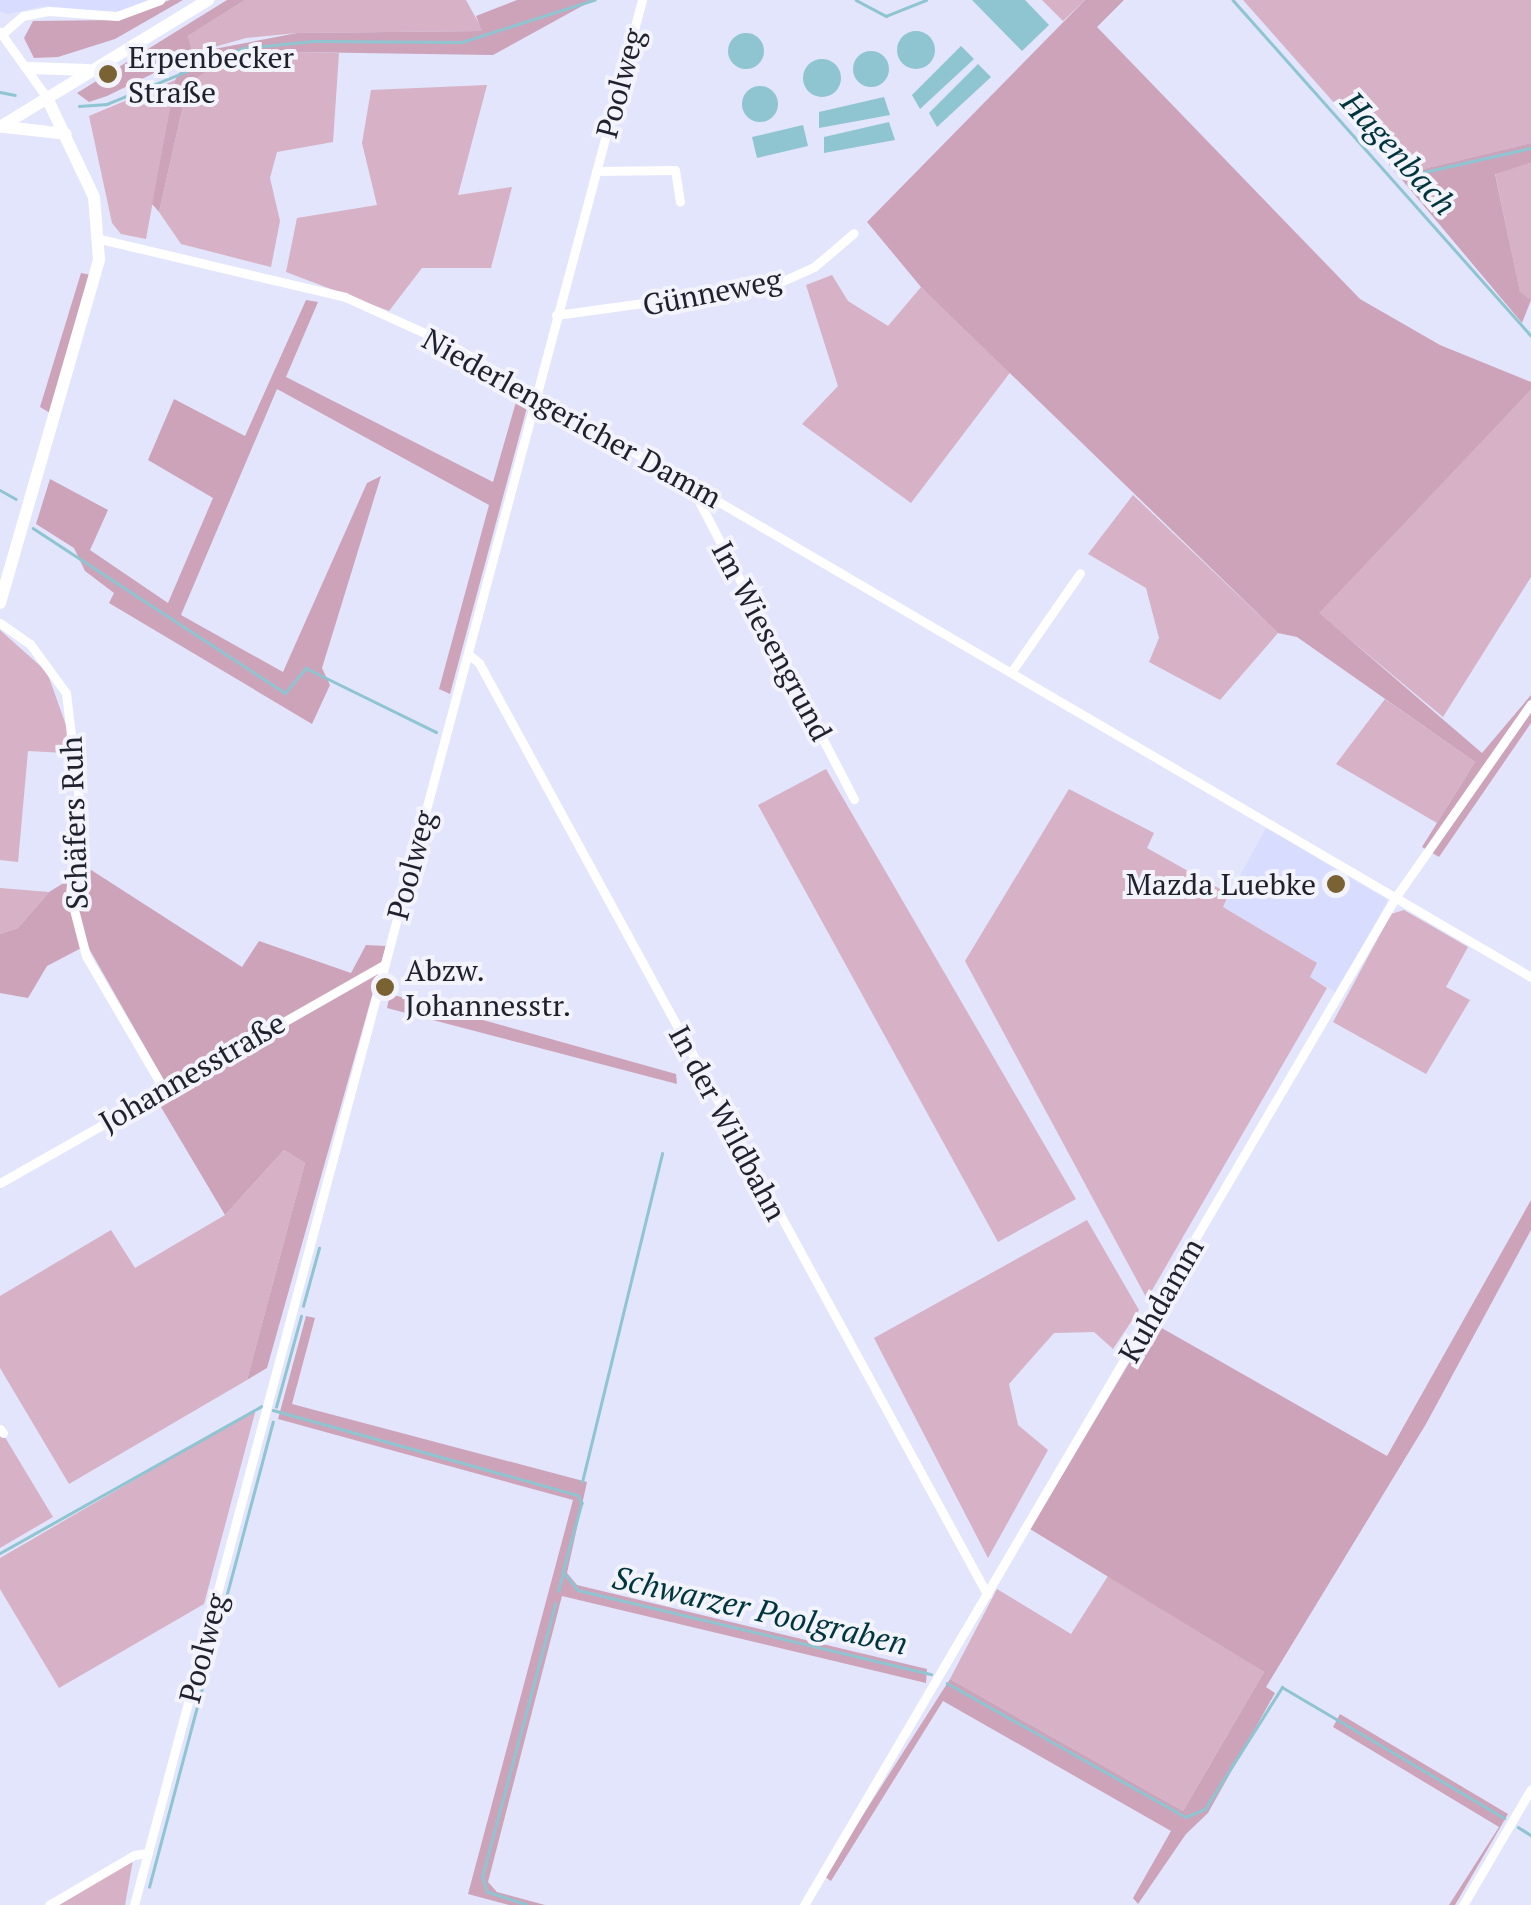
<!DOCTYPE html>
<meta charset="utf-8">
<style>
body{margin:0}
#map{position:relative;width:1531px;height:1905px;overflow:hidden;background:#e2e5fb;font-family:"PT Serif",serif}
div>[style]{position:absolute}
.built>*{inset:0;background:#d8ddff}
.green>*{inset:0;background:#d7b1c5}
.forest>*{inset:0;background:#cda3ba}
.water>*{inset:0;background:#8fc4d1}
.round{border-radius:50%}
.stream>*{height:2.5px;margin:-1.25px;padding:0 1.25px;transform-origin:1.25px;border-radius:1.25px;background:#8fc4d1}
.street>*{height:9px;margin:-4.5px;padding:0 4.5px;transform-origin:4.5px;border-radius:4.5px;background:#fff}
.secondary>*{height:12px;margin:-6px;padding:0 6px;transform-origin:6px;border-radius:6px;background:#fff}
.dots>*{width:28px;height:28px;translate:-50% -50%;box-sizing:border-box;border:5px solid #f3f4fb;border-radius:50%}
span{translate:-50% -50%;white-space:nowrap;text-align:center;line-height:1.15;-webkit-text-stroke:8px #f3f4fb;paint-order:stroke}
.poi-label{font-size:30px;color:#1f212e}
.left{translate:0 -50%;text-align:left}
.right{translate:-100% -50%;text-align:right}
.street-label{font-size:30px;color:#1f212e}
.water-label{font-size:32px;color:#01353e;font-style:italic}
</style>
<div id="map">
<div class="built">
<div style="clip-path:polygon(0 0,153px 0,118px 13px,45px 6px,8px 14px,0 11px)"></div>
<div style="clip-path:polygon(1266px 828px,1388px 900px,1337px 993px,1310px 977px,1317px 964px,1223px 907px)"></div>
</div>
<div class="green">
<div style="clip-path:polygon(245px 0,466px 0,483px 31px,297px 33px,246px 38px,193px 53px,188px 36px)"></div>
<div style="clip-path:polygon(1042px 0,1085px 0,1063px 21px)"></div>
<div style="clip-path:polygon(1243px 0,1531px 0,1531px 143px,1398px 175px)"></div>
<div style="clip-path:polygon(293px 52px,339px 53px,333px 142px,277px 152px,270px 178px,280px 221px,271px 267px,181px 244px,159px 212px,188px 84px,209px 70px)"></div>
<div style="clip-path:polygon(175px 80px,146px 239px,121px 234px,112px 223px,89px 116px)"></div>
<div style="clip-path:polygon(487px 85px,458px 195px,512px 187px,491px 268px,422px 268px,389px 311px,286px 272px,297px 218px,377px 205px,362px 143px,371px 90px)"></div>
<div style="clip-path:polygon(1531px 163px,1531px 300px,1520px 293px,1495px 173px)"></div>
<div style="clip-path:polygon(832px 275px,848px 301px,888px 326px,921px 287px,1012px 370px,911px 503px,802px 424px,838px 386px,806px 285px)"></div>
<div style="clip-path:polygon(1531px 390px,1531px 577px,1443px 717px,1318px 613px)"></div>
<div style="clip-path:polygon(1133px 495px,1278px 633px,1220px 700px,1149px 662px,1159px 638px,1146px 588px,1088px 554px)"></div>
<div style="clip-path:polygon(0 630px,47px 672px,67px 728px,66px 753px,28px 751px,18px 862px,0 860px)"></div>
<div style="clip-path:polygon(1385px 699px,1475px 762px,1437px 823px,1336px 764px)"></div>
<div style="clip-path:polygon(826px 769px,1076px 1199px,998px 1242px,758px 805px)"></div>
<div style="clip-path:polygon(1069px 789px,1154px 833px,1147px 848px,1229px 894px,1223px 907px,1317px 963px,1310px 977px,1327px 988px,1147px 1299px,965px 961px)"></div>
<div style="clip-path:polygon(0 888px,49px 892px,18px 928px,0 934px)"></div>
<div style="clip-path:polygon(1404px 910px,1468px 947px,1446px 987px,1470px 1000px,1426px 1074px,1333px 1022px,1391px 914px)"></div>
<div style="clip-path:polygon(284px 1150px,305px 1163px,247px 1380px,69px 1484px,0 1368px,0 1296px,111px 1230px,135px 1268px,225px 1215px)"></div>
<div style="clip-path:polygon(1087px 1220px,1139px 1310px,1113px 1349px,1094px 1332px,1054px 1333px,1009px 1384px,1018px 1425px,1048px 1450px,988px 1558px,874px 1338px)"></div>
<div style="clip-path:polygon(256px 1409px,204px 1604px,59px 1688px,0 1589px,0 1558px)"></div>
<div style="clip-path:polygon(3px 1434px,53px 1517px,0 1548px,0 1435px)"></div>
<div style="clip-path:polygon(1108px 1576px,1264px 1672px,1183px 1811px,950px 1679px,997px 1589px,1071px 1634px)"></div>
<div style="clip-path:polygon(133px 1860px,125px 1905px,58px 1905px)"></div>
</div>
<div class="forest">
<div style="clip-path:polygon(170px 0,183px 0,115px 39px,58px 57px,34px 58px,24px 38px,33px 21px,118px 20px)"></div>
<div style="clip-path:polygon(227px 0,245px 0,188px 36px,193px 53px,297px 33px,482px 31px,476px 16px,517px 0,593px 0,493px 55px,293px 52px,209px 70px,188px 84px,159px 212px,152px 204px,175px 80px,191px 55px,107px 96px,89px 102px,77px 93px)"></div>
<div style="clip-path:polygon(1085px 0,1124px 0,1097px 27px,1360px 299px,1440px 345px,1531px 382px,1531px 390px,1319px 613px,1482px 753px,1531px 695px,1531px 723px,1439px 857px,1422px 847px,1475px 762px,1297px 637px,1278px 633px,921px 287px,867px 222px)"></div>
<div style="clip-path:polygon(1531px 143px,1531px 163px,1495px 174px,1520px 292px,1531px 300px,1522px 323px,1398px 175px)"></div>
<div style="clip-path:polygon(81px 273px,91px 275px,50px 413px,40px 407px)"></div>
<div style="clip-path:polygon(306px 300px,318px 302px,286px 377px,493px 482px,518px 395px,529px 400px,450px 694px,439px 689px,489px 505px,277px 389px,181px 615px,283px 672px,367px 483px,381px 476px,322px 668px,330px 685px,312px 724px,109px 603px,114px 593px,85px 571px,74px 548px,36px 524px,50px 479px,108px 510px,90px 550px,168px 603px,213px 498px,148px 460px,174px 399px,245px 436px)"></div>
<div style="clip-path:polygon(88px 868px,242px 967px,259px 941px,351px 973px,366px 945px,386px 946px,267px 1368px,247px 1380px,305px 1163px,284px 1150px,225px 1215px,155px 1097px,162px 1077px,87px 945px,47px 966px,28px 998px,0 993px,0 934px,18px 928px,49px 892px)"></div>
<div style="clip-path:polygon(390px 994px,676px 1074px,677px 1084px,387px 1008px)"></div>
<div style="clip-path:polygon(1531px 1200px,1531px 1230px,1426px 1424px,1266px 1687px,1275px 1693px,1208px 1813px,1186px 1834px,1138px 1904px,1133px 1898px,1171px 1831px,943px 1701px,831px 1881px,824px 1876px,950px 1679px,1183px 1811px,1264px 1672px,1030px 1529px,1153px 1323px,1387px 1456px)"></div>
<div style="clip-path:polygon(306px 1316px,315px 1318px,292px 1404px,587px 1482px,567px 1573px,577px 1585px,927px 1669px,926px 1683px,562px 1596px,488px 1882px,497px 1892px,545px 1905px,509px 1905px,468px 1894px,573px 1500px,278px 1419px)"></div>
<div style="clip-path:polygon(1340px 1714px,1508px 1814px,1455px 1905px,1449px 1905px,1499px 1827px,1333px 1727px)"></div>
</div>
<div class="water">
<div style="clip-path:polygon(972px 0,1025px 0,1049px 25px,1022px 51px)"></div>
<div class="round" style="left:897px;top:31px;width:38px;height:38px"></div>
<div class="round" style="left:728px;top:33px;width:36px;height:36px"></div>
<div style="clip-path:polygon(961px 46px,974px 59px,920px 109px,912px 95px)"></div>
<div class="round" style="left:853px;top:51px;width:36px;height:36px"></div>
<div class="round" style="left:803px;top:59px;width:38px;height:38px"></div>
<div style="clip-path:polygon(978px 64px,991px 77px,937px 127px,929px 113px)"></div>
<div class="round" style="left:742px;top:86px;width:36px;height:36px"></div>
<div style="clip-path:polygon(884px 97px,890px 115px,819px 128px,819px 112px)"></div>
<div style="clip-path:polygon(889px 122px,895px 140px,824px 153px,824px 137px)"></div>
<div style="clip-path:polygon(803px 125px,808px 146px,757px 158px,752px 137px)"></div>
</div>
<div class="stream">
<div style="left:856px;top:0;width:34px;rotate:28deg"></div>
<div style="left:886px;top:16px;width:43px;rotate:-21.8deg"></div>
<div style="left:1233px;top:0;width:449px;rotate:48.4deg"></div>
<div style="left:0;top:92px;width:15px;rotate:11deg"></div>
<div style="left:79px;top:106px;width:28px;rotate:-4deg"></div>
<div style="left:107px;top:104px;width:147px;rotate:-22.4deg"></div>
<div style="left:243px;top:48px;width:70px;rotate:-5.7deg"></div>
<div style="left:313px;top:41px;width:149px;rotate:0.4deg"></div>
<div style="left:462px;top:42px;width:139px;rotate:-17.7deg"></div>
<div style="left:1411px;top:175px;width:123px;rotate:-12.7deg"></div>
<div style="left:0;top:490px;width:18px;rotate:29deg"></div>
<div style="left:33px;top:528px;width:301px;rotate:33.2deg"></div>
<div style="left:285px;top:693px;width:33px;rotate:-50deg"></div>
<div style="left:306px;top:668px;width:145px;rotate:26.2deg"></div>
<div style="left:303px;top:1306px;width:60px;rotate:-74.6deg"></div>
<div style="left:276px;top:1407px;width:94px;rotate:-74.6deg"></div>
<div style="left:273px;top:1410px;width:317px;rotate:15.6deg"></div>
<div style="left:578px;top:1495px;width:9px;rotate:63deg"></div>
<div style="left:582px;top:1503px;width:72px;rotate:105.4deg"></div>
<div style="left:563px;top:1572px;width:23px;rotate:50deg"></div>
<div style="left:578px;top:1590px;width:363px;rotate:13.4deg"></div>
<div style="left:582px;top:1482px;width:338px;rotate:-76.3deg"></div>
<div style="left:0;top:1553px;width:300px;rotate:-29.3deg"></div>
<div style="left:558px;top:1591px;width:18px;rotate:-74deg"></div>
<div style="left:947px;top:1683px;width:274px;rotate:29.3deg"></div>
<div style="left:1186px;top:1817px;width:21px;rotate:-23deg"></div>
<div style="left:1205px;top:1809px;width:144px;rotate:-57.7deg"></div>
<div style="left:1282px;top:1687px;width:258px;rotate:30.5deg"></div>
<div style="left:1518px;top:1827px;width:15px;rotate:32deg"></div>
<div style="left:149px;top:1887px;width:481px;rotate:-75.1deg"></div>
<div style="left:527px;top:1905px;width:42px;rotate:-162deg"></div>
<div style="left:487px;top:1892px;width:16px;rotate:-108deg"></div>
<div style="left:482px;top:1877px;width:283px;rotate:-75deg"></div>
</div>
<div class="street">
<div style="left:0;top:32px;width:81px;rotate:54.5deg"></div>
<div style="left:2px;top:34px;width:28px;rotate:-41deg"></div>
<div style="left:23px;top:16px;width:26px;rotate:-11deg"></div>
<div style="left:49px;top:11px;width:68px;rotate:4.2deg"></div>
<div style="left:117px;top:16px;width:46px;rotate:-20.4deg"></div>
<div style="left:596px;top:171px;width:79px;rotate:-0.7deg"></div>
<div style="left:675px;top:170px;width:32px;rotate:81deg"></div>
<div style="left:100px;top:239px;width:252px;rotate:13.3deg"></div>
<div style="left:345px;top:297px;width:114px;rotate:24.3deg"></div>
<div style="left:449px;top:344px;width:1254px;rotate:30.33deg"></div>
<div style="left:556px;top:315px;width:220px;rotate:-7.8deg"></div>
<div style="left:774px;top:285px;width:44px;rotate:-24.2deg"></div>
<div style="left:814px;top:267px;width:52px;rotate:-40.4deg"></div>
<div style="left:691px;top:486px;width:353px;rotate:62.5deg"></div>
<div style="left:0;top:623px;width:37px;rotate:35deg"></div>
<div style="left:30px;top:644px;width:61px;rotate:53.7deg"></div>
<div style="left:66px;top:693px;width:109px;rotate:83.1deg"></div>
<div style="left:79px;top:801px;width:93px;rotate:95.5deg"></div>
<div style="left:70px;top:894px;width:64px;rotate:75.5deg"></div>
<div style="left:86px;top:956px;width:153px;rotate:59.7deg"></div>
<div style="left:468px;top:654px;width:14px;rotate:39deg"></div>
<div style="left:479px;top:663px;width:1061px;rotate:61.38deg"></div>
<div style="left:1012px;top:671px;width:119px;rotate:-55.2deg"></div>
<div style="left:0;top:1183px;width:443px;rotate:-29.6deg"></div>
<div style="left:0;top:1429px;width:5px;rotate:53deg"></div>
<div style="left:49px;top:1905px;width:99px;rotate:-30.5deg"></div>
<div style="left:134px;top:1855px;width:14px;rotate:-8deg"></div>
<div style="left:134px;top:1905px;width:1972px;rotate:-75.07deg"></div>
<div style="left:804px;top:1905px;width:1168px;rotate:-59.59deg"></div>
<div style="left:1395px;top:898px;width:237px;rotate:-55deg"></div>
<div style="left:1463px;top:1905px;width:134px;rotate:-59.6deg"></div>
</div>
<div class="secondary">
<div style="left:29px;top:68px;width:59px;rotate:1.9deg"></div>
<div style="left:0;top:127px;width:244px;rotate:-31.4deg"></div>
<div style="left:5px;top:127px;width:61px;rotate:6.5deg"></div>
<div style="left:0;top:603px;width:358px;rotate:-73.9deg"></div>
<div style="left:99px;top:259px;width:62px;rotate:-94.6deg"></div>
<div style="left:94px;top:197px;width:110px;rotate:-115.4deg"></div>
</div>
<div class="dots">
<div style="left:108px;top:74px;background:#7a6233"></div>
<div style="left:1336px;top:884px;background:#7a6233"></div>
<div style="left:385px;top:987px;background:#7a6233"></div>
</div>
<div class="poi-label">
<span class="left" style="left:128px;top:74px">Erpenbecker<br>Straße</span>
<span class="right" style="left:1316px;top:884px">Mazda Luebke</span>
<span class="left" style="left:405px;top:987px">Abzw.<br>Johannesstr.</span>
</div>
<div class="street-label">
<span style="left:620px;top:83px;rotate:-75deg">Poolweg</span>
<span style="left:712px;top:292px;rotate:-11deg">Günneweg</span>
<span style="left:572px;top:418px;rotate:29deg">Niederlengericher Damm</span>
<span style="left:772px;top:641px;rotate:62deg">Im Wiesengrund</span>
<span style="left:74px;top:823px;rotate:-92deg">Schäfers Ruh</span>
<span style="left:411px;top:865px;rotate:-75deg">Poolweg</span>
<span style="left:192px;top:1072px;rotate:-30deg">Johannesstraße</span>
<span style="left:728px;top:1123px;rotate:62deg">In der Wildbahn</span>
<span style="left:1161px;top:1300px;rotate:-60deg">Kuhdamm</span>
<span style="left:203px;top:1648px;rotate:-75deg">Poolweg</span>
</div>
<div class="water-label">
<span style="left:1399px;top:153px;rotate:48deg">Hagenbach</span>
<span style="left:760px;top:1610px;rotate:13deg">Schwarzer Poolgraben</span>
</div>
</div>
